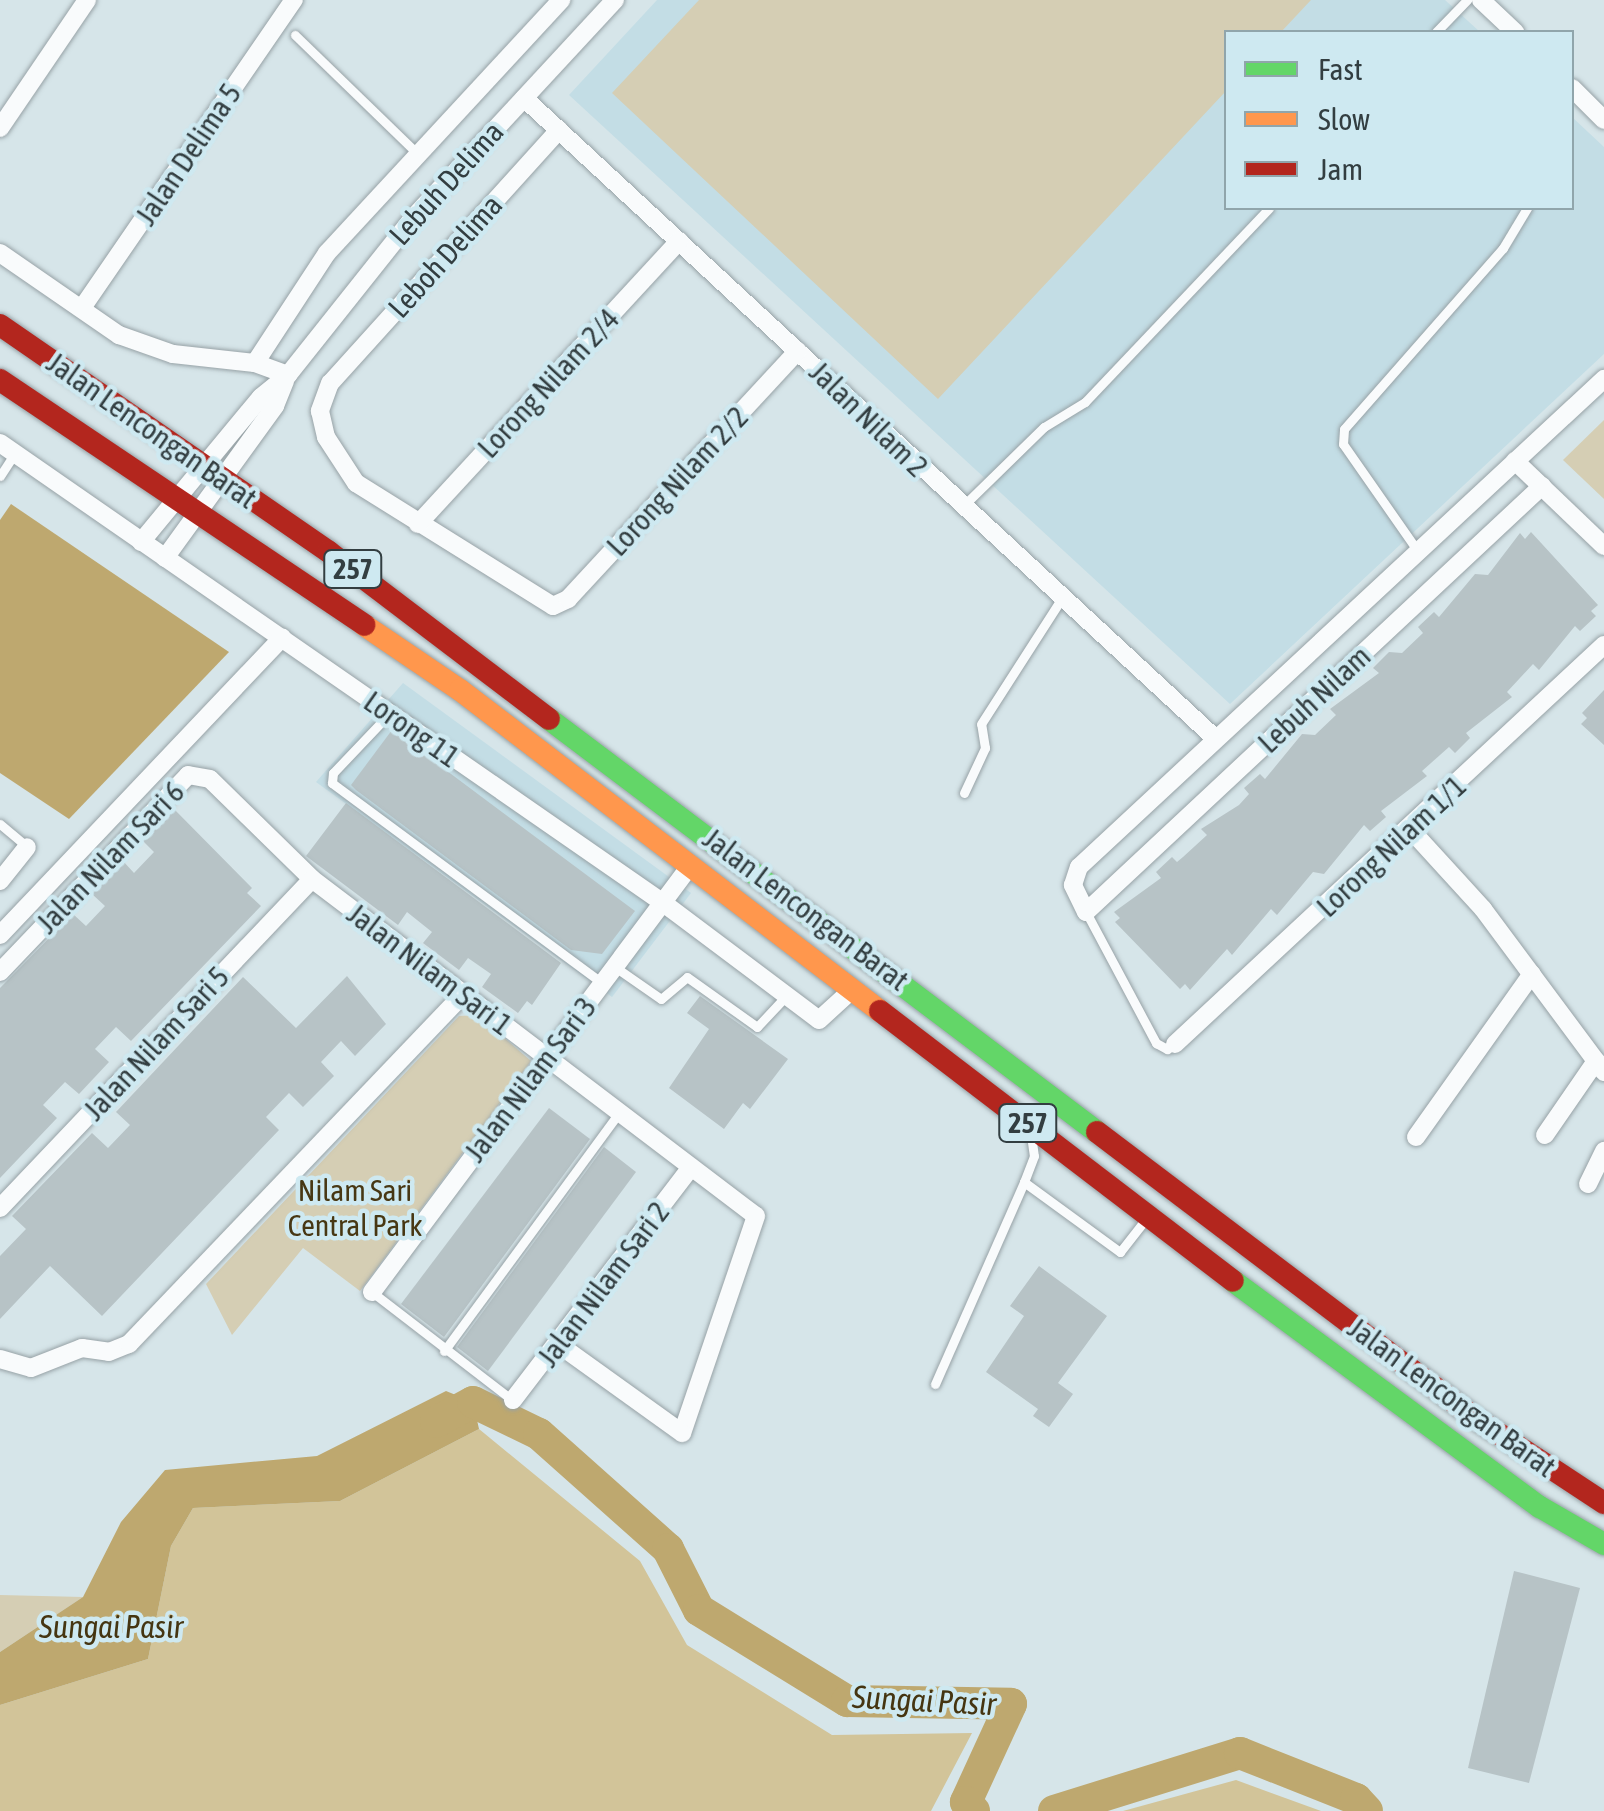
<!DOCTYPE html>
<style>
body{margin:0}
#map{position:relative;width:1604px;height:1811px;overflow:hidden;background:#d6e5e9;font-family:"Asap Condensed",sans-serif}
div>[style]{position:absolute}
.built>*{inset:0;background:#c3dde5}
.green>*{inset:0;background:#d5ceb4}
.forest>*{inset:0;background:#d2c499}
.water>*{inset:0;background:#bea86f}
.river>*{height:32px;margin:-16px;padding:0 16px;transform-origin:16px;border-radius:16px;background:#bea86f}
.building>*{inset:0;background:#b7c3c6}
.roads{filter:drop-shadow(0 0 2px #97a2a6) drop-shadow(0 0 2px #97a2a6)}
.lane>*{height:9px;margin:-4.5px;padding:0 4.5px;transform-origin:4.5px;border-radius:4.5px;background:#f9fbfc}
.street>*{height:18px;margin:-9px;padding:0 9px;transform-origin:9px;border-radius:9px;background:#f9fbfc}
.fast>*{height:22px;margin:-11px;padding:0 11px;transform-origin:11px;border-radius:11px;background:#63d668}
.slow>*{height:22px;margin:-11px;padding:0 11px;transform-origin:11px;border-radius:11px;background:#ff974d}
.jam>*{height:22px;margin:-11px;padding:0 11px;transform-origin:11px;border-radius:11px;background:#b3261e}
span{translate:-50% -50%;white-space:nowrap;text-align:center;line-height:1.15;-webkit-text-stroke:9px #cee9f1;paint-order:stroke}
.shield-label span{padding:2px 8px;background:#cee9f1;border:2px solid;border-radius:8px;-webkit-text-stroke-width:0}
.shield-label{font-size:28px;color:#333e41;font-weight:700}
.street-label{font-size:30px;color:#333e41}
.park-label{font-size:30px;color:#473713}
.water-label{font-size:32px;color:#453511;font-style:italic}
.legend{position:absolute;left:1224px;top:30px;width:350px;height:180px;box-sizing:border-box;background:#cee9f1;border:2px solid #90a5ab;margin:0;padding:12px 18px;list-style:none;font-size:30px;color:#333e41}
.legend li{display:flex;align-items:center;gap:20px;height:50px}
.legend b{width:50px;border:2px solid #90a5ab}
</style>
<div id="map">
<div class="built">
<div style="clip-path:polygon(657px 0,1445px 0,1480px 32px,1226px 32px,1226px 208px,1572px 208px,1572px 117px,1604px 147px,1604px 354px,1230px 704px,569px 95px)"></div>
<div style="clip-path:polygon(403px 683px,691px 893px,612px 997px,316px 782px)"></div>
</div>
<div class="green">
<div style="clip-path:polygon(699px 0,1311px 0,1281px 32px,1226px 32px,1226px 91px,938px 399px,612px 93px)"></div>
<div style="clip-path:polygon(1604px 420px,1604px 499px,1563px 460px)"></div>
<div style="clip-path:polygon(478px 1015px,531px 1061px,360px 1291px,303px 1248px,232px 1335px,206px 1284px,459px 1016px)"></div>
<div style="clip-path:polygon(0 1595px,83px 1597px,0 1652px)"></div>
</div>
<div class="forest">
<div style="clip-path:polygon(479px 1429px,640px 1561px,687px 1645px,832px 1735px,972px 1733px,931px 1811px,0 1811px,0 1705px,148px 1659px,171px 1546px,193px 1508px,340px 1501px)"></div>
<div style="clip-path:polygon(1236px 1780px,1321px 1811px,1123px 1811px)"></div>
</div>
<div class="water">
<div style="clip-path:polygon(11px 504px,229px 652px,69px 819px,0 773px,0 520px)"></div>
<div style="clip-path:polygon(446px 1391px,473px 1402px,479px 1429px,340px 1501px,193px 1508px,171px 1546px,148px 1659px,0 1705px,0 1652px,83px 1597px,121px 1522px,165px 1470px,317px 1456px)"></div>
</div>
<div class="river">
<div style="left:436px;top:1422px;width:42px;rotate:-28.4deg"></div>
<div style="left:473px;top:1402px;width:73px;rotate:25.9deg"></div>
<div style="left:539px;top:1434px;width:173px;rotate:41.7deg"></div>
<div style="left:668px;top:1549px;width:68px;rotate:63.1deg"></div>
<div style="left:699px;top:1610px;width:174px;rotate:31.6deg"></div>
<div style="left:847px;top:1701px;width:164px;rotate:1deg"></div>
<div style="left:1011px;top:1704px;width:108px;rotate:114.7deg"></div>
<div style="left:966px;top:1802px;width:12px;rotate:48deg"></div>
<div style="left:1054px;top:1811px;width:195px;rotate:-17.3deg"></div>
<div style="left:1240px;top:1753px;width:125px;rotate:21.6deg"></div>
<div style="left:1356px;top:1799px;width:16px;rotate:47deg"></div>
</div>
<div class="building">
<div style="clip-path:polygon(1531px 532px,1598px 605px,1591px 611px,1596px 616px,1580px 631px,1575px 626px,1539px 670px,1533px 664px,1507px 692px,1512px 697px,1466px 733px,1470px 738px,1455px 753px,1449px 747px,1422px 771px,1427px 776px,1381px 811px,1386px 817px,1370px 831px,1364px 825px,1324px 874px,1313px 872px,1277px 915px,1271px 909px,1232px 955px,1227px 949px,1190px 990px,1185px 984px,1180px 989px,1115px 922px,1120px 918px,1114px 912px,1161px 878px,1156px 872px,1172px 857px,1177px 862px,1183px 857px,1207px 835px,1201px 829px,1239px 805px,1249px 794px,1244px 788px,1260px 774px,1265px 779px,1302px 734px,1315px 735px,1336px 715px,1330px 709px,1379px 673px,1373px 668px,1389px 652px,1402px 653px,1423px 633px,1418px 627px,1434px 612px,1439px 617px,1475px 574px,1488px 575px,1520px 533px,1525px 539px)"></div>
<div style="clip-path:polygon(1604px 690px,1604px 745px,1581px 724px,1587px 718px,1582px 713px)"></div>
<div style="clip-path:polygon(392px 730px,635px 911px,602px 954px,571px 950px,356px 790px,351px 785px)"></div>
<div style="clip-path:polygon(346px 803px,561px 963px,532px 1005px,527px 1001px,518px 1013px,482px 987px,491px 974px,468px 958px,459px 970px,423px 943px,432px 932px,407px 912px,398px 925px,306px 856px)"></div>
<div style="clip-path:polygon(173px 808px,252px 888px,247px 893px,261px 906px,131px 1041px,116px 1027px,95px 1049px,109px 1062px,79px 1094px,65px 1082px,43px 1105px,57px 1118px,0 1178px,0 988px,73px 914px,86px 926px,105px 906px,92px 894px,123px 861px,134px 873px,154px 852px,143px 841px)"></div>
<div style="clip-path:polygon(347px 976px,386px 1024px,355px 1056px,341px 1041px,321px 1062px,334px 1076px,303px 1107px,289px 1093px,266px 1117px,279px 1130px,102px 1316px,50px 1266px,0 1319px,0 1256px,26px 1229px,12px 1216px,92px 1133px,108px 1148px,130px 1125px,116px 1112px,243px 977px,296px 1028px)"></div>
<div style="clip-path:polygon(700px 996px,788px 1059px,750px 1109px,743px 1103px,724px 1129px,669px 1088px,709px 1029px,687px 1013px)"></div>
<div style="clip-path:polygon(549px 1108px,590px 1139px,444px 1337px,401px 1304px)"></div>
<div style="clip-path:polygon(604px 1147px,636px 1172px,488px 1371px,457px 1347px)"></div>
<div style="clip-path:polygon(1039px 1266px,1107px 1316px,1058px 1383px,1073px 1394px,1049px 1427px,1033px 1416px,1038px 1409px,986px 1372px,1024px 1316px,1010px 1306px)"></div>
<div style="clip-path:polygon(1514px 1571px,1580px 1588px,1529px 1783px,1468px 1768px)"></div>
</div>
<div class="roads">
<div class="lane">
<div style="left:1436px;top:32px;width:45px;rotate:-45.9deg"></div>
<div style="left:295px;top:35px;width:171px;rotate:44.1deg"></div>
<div style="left:0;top:476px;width:27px;rotate:-57deg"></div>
<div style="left:963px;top:506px;width:113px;rotate:-44.3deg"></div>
<div style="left:1044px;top:427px;width:48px;rotate:-31.4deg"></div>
<div style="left:1085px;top:402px;width:267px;rotate:-46.5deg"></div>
<div style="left:1417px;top:550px;width:129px;rotate:-124.9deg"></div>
<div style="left:1343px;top:444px;width:15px;rotate:-86deg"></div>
<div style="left:1344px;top:429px;width:241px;rotate:-48.7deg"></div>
<div style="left:1503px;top:248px;width:47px;rotate:-59deg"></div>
<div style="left:390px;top:713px;width:83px;rotate:133.5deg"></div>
<div style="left:333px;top:773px;width:10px;rotate:96deg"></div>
<div style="left:332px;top:783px;width:336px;rotate:36.5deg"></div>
<div style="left:964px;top:793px;width:50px;rotate:-65deg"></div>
<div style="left:985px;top:748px;width:24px;rotate:-99deg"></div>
<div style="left:981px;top:724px;width:150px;rotate:-57.3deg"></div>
<div style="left:0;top:824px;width:35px;rotate:40deg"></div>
<div style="left:1086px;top:912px;width:149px;rotate:61.9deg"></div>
<div style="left:1156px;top:1043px;width:13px;rotate:29deg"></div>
<div style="left:1167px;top:1049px;width:9px;rotate:-32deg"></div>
<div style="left:615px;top:967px;width:56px;rotate:34.8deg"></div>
<div style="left:661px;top:999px;width:34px;rotate:-40deg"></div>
<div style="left:687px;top:977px;width:86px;rotate:35.5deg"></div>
<div style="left:757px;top:1027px;width:42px;rotate:-46.9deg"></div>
<div style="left:1031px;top:1135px;width:21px;rotate:82deg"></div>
<div style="left:1034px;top:1156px;width:28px;rotate:111deg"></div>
<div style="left:1024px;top:1182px;width:119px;rotate:36.1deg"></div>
<div style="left:1120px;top:1252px;width:41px;rotate:-52deg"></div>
<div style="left:372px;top:1292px;width:177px;rotate:37.6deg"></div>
<div style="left:444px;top:1351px;width:295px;rotate:-53.7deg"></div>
<div style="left:935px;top:1384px;width:221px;rotate:-66.2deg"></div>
</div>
<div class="street">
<div style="left:1481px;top:0;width:47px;rotate:43.3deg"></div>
<div style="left:1572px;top:88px;width:45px;rotate:45deg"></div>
<div style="left:524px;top:98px;width:942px;rotate:42.81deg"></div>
<div style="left:0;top:128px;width:155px;rotate:-55.8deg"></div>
<div style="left:559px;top:130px;width:341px;rotate:132.1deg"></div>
<div style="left:330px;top:383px;width:30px;rotate:110deg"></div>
<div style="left:320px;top:411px;width:27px;rotate:77deg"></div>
<div style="left:326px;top:437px;width:55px;rotate:56.9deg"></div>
<div style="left:356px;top:483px;width:232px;rotate:32deg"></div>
<div style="left:553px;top:606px;width:17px;rotate:-25deg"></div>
<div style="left:568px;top:599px;width:338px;rotate:-47.2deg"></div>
<div style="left:0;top:253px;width:145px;rotate:34.6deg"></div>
<div style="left:119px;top:335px;width:57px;rotate:19.4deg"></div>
<div style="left:173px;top:354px;width:82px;rotate:6.3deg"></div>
<div style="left:255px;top:363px;width:35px;rotate:20deg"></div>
<div style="left:82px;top:308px;width:374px;rotate:-55.5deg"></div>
<div style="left:255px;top:363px;width:131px;rotate:-56.8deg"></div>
<div style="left:327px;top:253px;width:345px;rotate:-47.2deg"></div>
<div style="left:0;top:443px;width:806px;rotate:34.74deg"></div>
<div style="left:662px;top:902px;width:196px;rotate:36.9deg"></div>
<div style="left:819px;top:1020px;width:45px;rotate:-42.3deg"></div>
<div style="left:1515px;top:461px;width:123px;rotate:43.7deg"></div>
<div style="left:1542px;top:486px;width:624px;rotate:136.95deg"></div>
<div style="left:1086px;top:912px;width:30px;rotate:-116deg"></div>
<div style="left:1073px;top:885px;width:19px;rotate:-72deg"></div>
<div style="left:1079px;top:867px;width:717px;rotate:-42.91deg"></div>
<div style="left:418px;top:524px;width:385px;rotate:-47.3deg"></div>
<div style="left:141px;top:542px;width:188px;rotate:-50.4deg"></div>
<div style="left:261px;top:397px;width:35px;rotate:-39deg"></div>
<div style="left:288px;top:375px;width:199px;rotate:-51.5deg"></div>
<div style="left:412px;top:219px;width:299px;rotate:-47.2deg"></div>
<div style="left:165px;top:558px;width:188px;rotate:-54.1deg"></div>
<div style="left:275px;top:406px;width:27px;rotate:-68deg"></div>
<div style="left:1410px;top:829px;width:108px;rotate:47.6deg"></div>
<div style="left:1483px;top:909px;width:203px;rotate:53.4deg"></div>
<div style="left:0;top:881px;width:43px;rotate:-51.5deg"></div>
<div style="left:0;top:935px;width:410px;rotate:-46.5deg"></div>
<div style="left:0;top:972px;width:272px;rotate:-46.3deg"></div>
<div style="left:188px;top:775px;width:22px;rotate:10deg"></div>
<div style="left:210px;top:779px;width:143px;rotate:44.4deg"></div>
<div style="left:312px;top:879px;width:557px;rotate:37.2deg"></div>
<div style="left:756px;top:1216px;width:229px;rotate:108.8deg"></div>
<div style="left:682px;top:1433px;width:153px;rotate:-144.3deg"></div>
<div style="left:1175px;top:1044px;width:586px;rotate:-42.92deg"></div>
<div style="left:1545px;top:1135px;width:90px;rotate:-55.4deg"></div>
<div style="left:1416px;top:1137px;width:200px;rotate:-54.6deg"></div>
<div style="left:1588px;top:1184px;width:37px;rotate:-64deg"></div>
<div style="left:0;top:1208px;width:453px;rotate:-46.5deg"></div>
<div style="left:372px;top:1292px;width:532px;rotate:-53.26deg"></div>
<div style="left:0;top:1359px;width:32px;rotate:16deg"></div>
<div style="left:31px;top:1368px;width:55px;rotate:-21.4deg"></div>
<div style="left:82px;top:1348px;width:27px;rotate:8deg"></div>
<div style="left:109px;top:1352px;width:22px;rotate:-22deg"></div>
<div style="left:129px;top:1344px;width:484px;rotate:-46.3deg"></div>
<div style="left:513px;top:1400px;width:293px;rotate:-52.6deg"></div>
</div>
<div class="fast">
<div style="left:549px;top:719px;width:686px;rotate:37deg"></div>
<div style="left:1233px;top:1281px;width:381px;rotate:36.4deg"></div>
<div style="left:1540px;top:1507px;width:74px;rotate:30deg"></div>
</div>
<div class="slow">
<div style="left:364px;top:625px;width:116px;rotate:34.1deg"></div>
<div style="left:460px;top:690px;width:529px;rotate:37.39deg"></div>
</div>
<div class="jam">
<div style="left:0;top:325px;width:400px;rotate:34.6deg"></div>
<div style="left:329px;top:552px;width:276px;rotate:37.2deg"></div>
<div style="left:0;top:380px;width:439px;rotate:33.9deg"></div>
<div style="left:880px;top:1011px;width:444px;rotate:37.4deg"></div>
<div style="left:1097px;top:1132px;width:470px;rotate:37.1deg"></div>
<div style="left:1472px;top:1416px;width:158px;rotate:33.4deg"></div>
</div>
</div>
<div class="shield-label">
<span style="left:353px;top:569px">257</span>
<span style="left:1028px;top:1123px">257</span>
</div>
<div class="street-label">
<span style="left:188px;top:154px;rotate:-56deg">Jalan Delima 5</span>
<span style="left:446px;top:183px;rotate:-48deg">Lebuh Delima</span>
<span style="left:445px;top:256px;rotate:-48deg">Leboh Delima</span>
<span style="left:548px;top:383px;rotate:-47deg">Lorong Nilam 2/4</span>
<span style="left:869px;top:419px;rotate:44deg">Jalan Nilam 2</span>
<span style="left:152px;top:430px;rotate:35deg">Jalan Lencongan Barat</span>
<span style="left:677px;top:481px;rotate:-47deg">Lorong Nilam 2/2</span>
<span style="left:1314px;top:699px;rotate:-43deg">Lebuh Nilam</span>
<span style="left:412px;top:729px;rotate:35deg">Lorong 11</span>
<span style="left:1391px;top:846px;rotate:-43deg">Lorong Nilam 1/1</span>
<span style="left:110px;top:857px;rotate:-46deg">Jalan Nilam Sari 6</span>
<span style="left:806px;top:909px;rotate:37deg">Jalan Lencongan Barat</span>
<span style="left:430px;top:969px;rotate:37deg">Jalan Nilam Sari 1</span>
<span style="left:156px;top:1043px;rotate:-47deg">Jalan Nilam Sari 5</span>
<span style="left:530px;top:1079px;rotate:-53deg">Jalan Nilam Sari 3</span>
<span style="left:603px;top:1284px;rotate:-53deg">Jalan Nilam Sari 2</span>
<span style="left:1452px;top:1397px;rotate:36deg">Jalan Lencongan Barat</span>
</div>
<div class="park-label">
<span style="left:355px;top:1207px">Nilam Sari<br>Central Park</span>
</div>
<div class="water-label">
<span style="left:111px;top:1627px">Sungai Pasir</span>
<span style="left:924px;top:1701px;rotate:3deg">Sungai Pasir</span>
</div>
<ul class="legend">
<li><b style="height:12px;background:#63d668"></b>Fast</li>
<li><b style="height:12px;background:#ff974d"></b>Slow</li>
<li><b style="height:12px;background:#b3261e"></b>Jam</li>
</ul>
</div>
